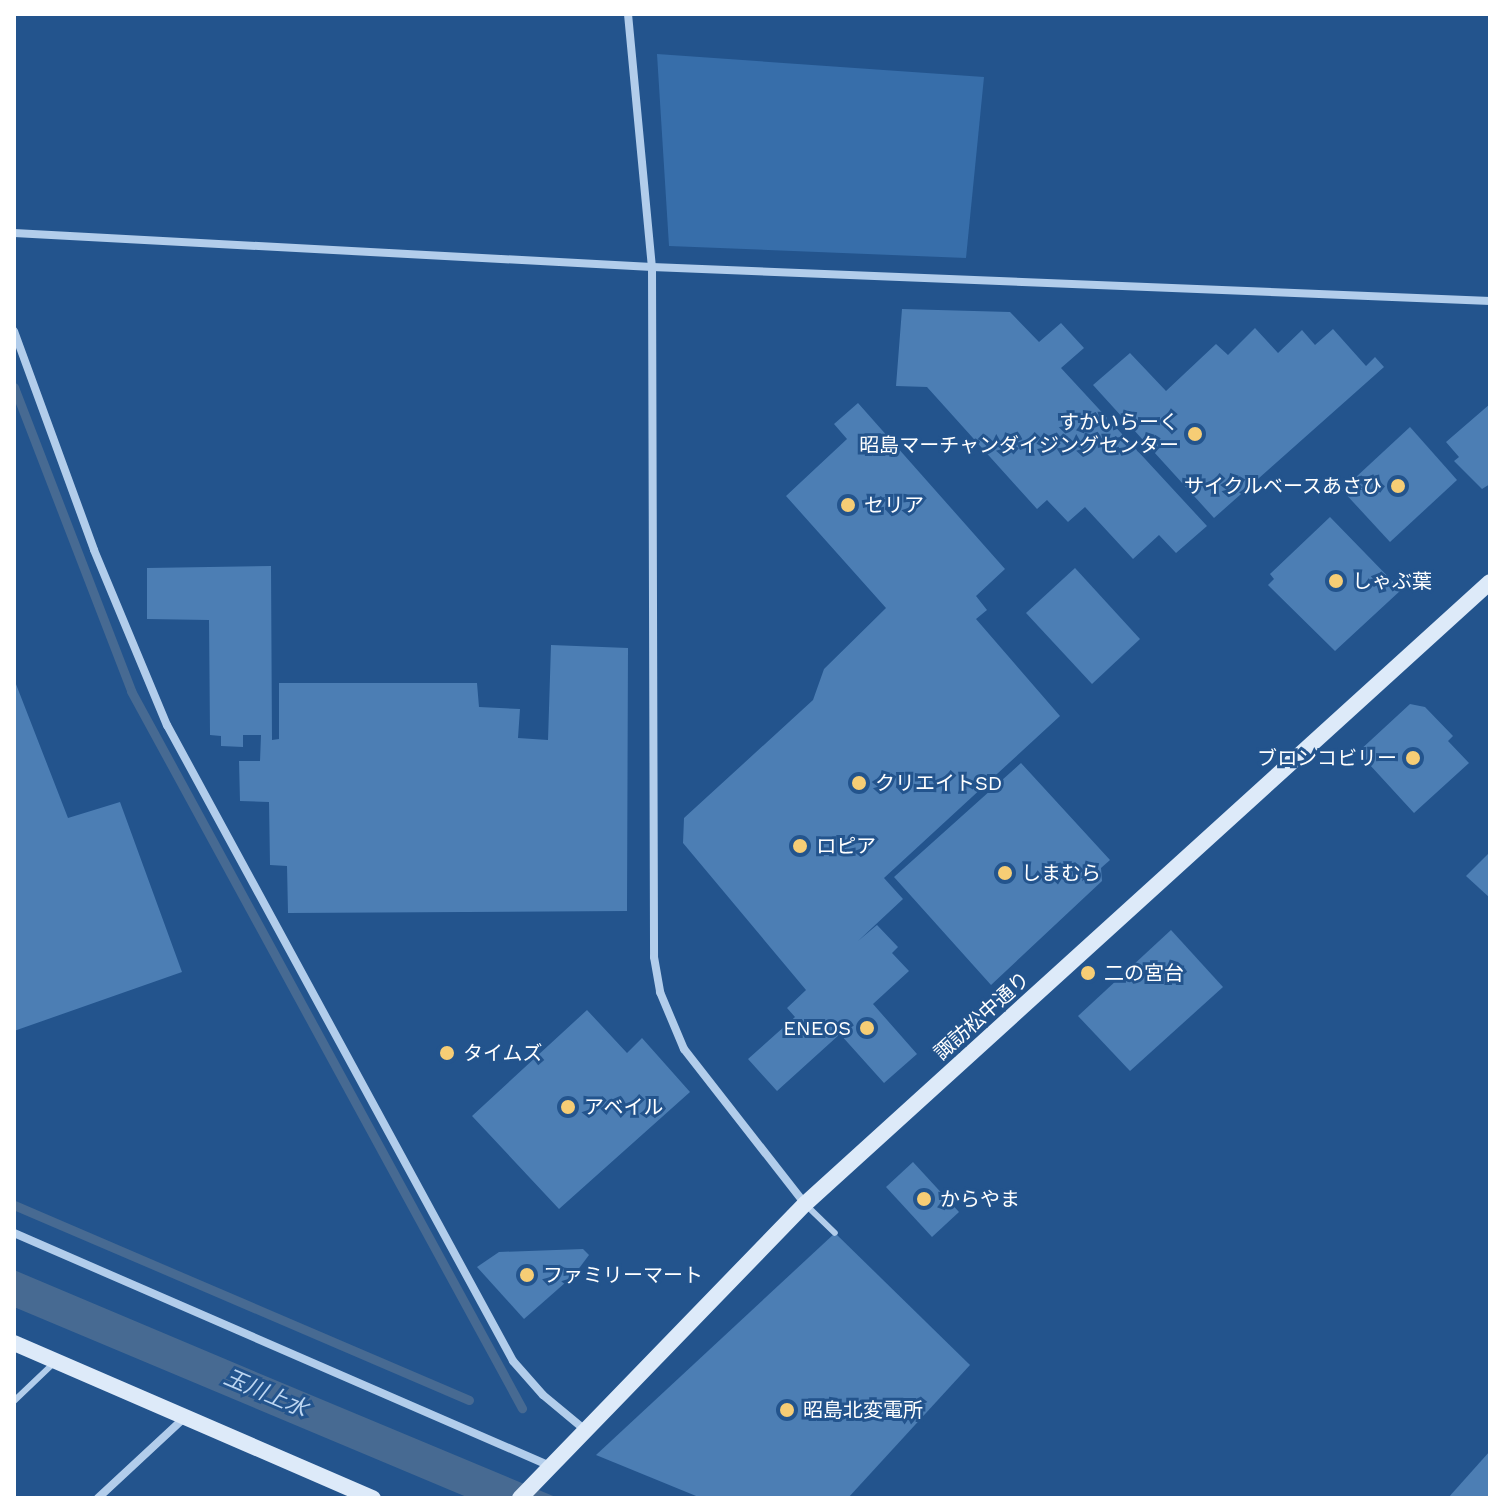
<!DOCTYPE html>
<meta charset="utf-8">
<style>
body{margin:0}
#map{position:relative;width:1504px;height:1512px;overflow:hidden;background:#23548d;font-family:"Work Sans","Noto Sans JP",sans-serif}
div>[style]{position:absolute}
.green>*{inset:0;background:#376eaa}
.water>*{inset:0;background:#476a92}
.stream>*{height:9px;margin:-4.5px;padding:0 4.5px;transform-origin:4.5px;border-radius:4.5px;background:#476a92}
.building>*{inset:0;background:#4c7eb4}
.lane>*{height:6px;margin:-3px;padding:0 3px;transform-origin:3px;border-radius:3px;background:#b2cdeb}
.street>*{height:8px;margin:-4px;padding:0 4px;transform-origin:4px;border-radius:4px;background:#b2cdeb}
.secondary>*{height:16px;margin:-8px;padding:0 8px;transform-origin:8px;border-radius:8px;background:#ddeaf9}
.dots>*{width:22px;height:22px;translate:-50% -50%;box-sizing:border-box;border:4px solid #23548d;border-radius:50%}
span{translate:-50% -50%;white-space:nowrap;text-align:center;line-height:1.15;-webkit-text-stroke:6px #23548d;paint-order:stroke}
.poi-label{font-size:20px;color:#fff}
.right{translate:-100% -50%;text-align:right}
.left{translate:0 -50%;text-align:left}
.street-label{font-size:20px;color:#fff}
.water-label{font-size:22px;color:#bed7f2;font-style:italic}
.frame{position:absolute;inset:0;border:16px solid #fff;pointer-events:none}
</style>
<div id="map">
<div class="green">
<div style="clip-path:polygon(657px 54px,984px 77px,966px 258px,669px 246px)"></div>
</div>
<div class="water">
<div style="clip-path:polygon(14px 1270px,275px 1380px,558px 1498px,469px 1498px,14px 1307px)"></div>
</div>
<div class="stream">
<div style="left:14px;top:387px;width:326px;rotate:68.9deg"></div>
<div style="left:131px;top:691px;width:817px;rotate:61.4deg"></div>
<div style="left:14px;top:1205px;width:495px;rotate:23.2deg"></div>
</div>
<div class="building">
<div style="clip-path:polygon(902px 309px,1010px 312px,1039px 342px,1061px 323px,1084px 348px,1061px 368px,1207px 526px,1176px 553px,1159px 535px,1133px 559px,1085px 507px,1068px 522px,1047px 500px,1037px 509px,927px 387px,896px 386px)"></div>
<div style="clip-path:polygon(1255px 328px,1278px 353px,1302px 330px,1315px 345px,1333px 329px,1366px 366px,1375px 357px,1384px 367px,1214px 518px,1093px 385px,1130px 353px,1166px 391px,1216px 344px,1228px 355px)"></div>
<div style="clip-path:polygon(858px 403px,1005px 569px,976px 596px,987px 610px,976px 619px,1060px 716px,884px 878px,903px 899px,858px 941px,877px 925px,898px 947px,892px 953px,909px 971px,873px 1004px,917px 1054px,884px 1083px,840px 1034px,777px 1091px,748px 1059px,795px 1017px,787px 1008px,806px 990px,683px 843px,684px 818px,813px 700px,824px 669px,886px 608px,786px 496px,847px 439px,834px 424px)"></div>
<div style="clip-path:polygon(1490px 404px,1490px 484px,1482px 489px,1454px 461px,1459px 457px,1446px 442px)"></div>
<div style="clip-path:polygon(1410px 427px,1457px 480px,1390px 542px,1342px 490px)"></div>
<div style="clip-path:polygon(1330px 517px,1401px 590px,1335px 651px,1268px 585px,1274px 579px,1270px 574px)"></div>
<div style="clip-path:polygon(271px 566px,272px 740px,279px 739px,279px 683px,477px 683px,479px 707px,520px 709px,518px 738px,548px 740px,551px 645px,628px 648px,627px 911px,288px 913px,287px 866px,270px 865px,269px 802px,240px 801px,239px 761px,260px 761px,261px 735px,243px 735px,243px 747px,221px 746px,221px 736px,210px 735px,209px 620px,147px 619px,147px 568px)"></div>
<div style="clip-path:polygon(1075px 568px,1140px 639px,1092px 684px,1026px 613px)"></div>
<div style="clip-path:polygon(14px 679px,68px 818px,120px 802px,182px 972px,14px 1031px)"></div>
<div style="clip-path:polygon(1410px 704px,1425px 707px,1453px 736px,1448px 741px,1469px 763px,1414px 813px,1358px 752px)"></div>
<div style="clip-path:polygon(1021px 763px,1110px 860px,1101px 868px,1102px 881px,991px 985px,894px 877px)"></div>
<div style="clip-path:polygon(1490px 852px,1490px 898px,1466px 876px)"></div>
<div style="clip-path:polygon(1171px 930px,1223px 987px,1130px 1071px,1078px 1016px)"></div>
<div style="clip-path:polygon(587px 1010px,627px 1053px,642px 1038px,690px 1092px,559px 1209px,472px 1116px)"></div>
<div style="clip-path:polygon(913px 1162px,959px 1212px,932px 1237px,886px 1187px)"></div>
<div style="clip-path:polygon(835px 1233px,970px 1365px,848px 1498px,701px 1498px,596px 1455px)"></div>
<div style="clip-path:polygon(583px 1249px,589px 1255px,574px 1275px,524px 1319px,477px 1267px,499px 1252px)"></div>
<div style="clip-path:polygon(1490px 1451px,1490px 1498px,1448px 1498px)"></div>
</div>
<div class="lane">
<div style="left:806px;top:1205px;width:40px;rotate:44deg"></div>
<div style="left:14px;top:1401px;width:57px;rotate:-43.6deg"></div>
</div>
<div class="street">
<div style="left:628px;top:14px;width:254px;rotate:84.6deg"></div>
<div style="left:652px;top:267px;width:690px;rotate:89.83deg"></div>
<div style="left:654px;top:957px;width:36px;rotate:80deg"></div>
<div style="left:660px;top:992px;width:62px;rotate:67.2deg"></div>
<div style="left:684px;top:1049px;width:197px;rotate:52deg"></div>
<div style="left:14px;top:233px;width:639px;rotate:3.05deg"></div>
<div style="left:652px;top:267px;width:839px;rotate:2.32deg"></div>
<div style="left:14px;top:331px;width:233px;rotate:69.9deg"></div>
<div style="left:94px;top:550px;width:190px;rotate:67.4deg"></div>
<div style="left:167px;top:725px;width:724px;rotate:61.45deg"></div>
<div style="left:513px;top:1361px;width:45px;rotate:48.6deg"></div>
<div style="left:543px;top:1395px;width:53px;rotate:39.7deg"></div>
<div style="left:14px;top:1233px;width:584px;rotate:23.49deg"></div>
<div style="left:98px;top:1498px;width:117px;rotate:-42.9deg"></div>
</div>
<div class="secondary">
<div style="left:14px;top:1343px;width:391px;rotate:23.4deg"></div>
<div style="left:520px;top:1498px;width:409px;rotate:-45.9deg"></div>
<div style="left:805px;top:1204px;width:925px;rotate:-42.24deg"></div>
</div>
<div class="dots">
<div style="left:1195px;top:434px;background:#f6cd75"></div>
<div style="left:1398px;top:486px;background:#f6cd75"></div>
<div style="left:848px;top:505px;background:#f6cd75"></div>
<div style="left:1336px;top:581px;background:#f6cd75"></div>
<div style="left:1413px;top:758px;background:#f6cd75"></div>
<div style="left:859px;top:783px;background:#f6cd75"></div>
<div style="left:800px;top:846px;background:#f6cd75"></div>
<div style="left:1005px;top:873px;background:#f6cd75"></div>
<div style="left:1088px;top:973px;background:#f6cd75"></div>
<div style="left:867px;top:1028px;background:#f6cd75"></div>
<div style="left:447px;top:1053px;background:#f6cd75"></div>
<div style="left:568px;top:1107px;background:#f6cd75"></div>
<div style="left:924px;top:1199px;background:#f6cd75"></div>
<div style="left:527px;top:1275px;background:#f6cd75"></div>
<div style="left:787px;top:1410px;background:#f6cd75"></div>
</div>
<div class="poi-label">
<span class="right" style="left:1179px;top:434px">すかいらーく<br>昭島マーチャンダイジングセンター</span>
<span class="right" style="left:1382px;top:486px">サイクルベースあさひ</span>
<span class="left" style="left:864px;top:505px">セリア</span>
<span class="left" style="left:1352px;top:581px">しゃぶ葉</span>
<span class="right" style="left:1397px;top:758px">ブロンコビリー</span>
<span class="left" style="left:875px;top:783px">クリエイトSD</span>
<span class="left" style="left:816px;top:846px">ロピア</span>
<span class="left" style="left:1021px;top:873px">しまむら</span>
<span class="left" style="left:1104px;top:973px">二の宮台</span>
<span class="right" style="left:851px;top:1028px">ENEOS</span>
<span class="left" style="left:463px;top:1053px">タイムズ</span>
<span class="left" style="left:584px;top:1107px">アベイル</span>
<span class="left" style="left:940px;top:1199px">からやま</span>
<span class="left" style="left:543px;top:1275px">ファミリーマート</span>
<span class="left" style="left:803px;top:1410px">昭島北変電所</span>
</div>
<div class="street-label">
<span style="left:982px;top:1016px;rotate:-42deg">諏訪松中通り</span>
</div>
<div class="water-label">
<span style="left:266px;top:1393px;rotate:23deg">玉川上水</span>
</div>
<div class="frame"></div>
</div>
